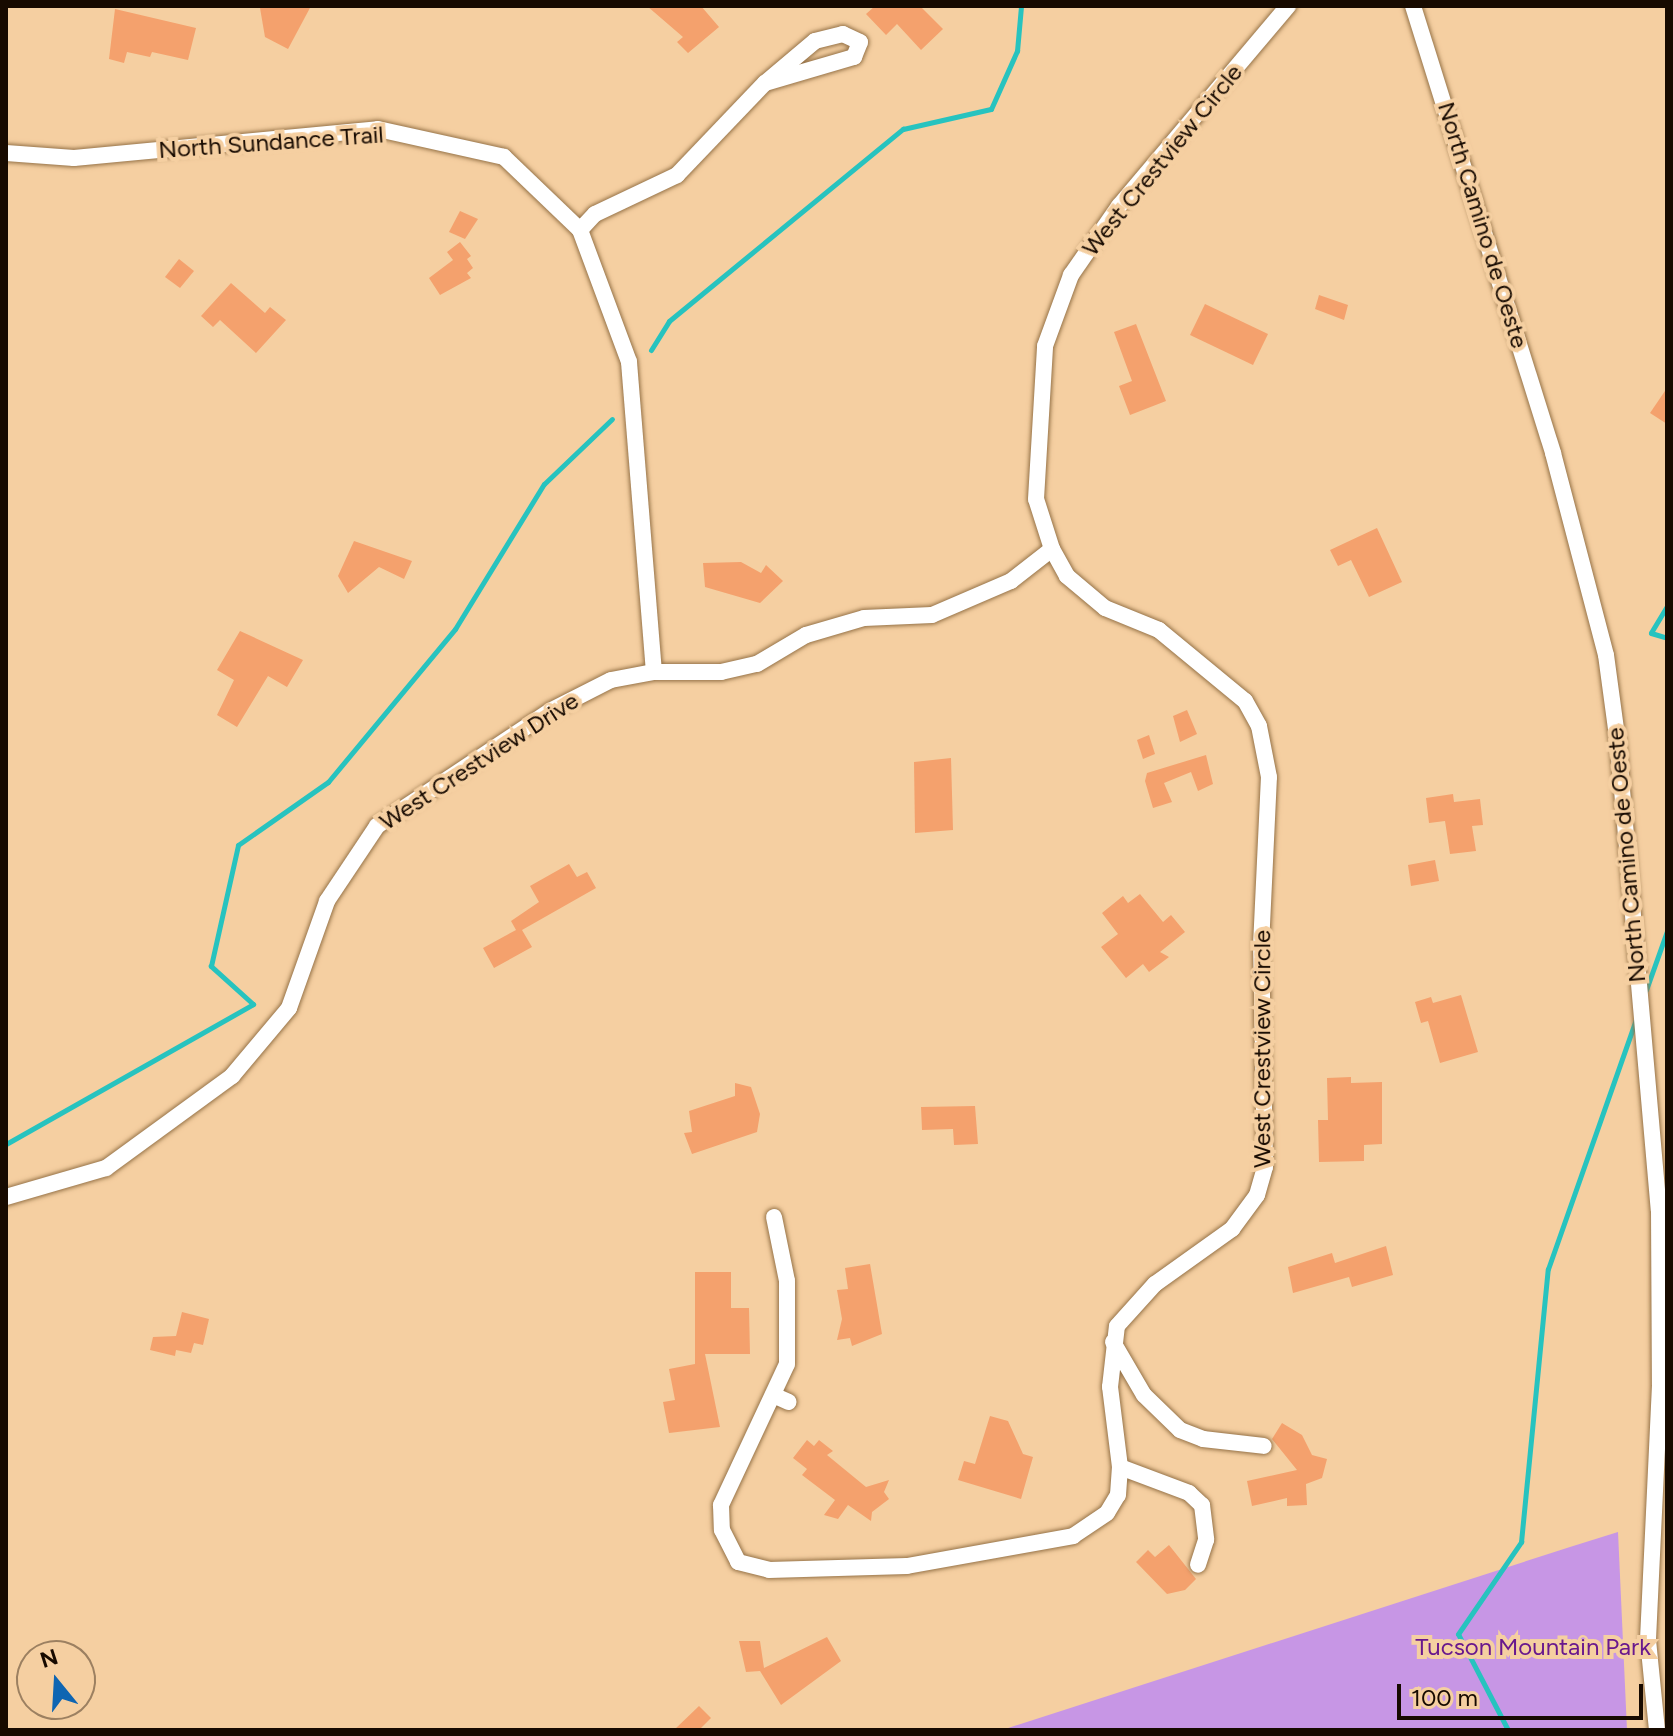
<!DOCTYPE html>
<style>
body{margin:0}
#map{position:relative;width:1673px;height:1736px;overflow:hidden;background:#f5cfa1;font-family:Figtree,sans-serif}
div>[style]{position:absolute}
.green>*{inset:0;background:#c796e5}
.stream>*{height:5px;margin:-2.5px;padding:0 2.5px;transform-origin:2.5px;border-radius:2.5px;background:#27c3bf}
.building>*{inset:0;background:#f4a16d}
.roads{filter:drop-shadow(0 0 2px #967348) drop-shadow(0 0 2px #967348)}
.minor>*{height:16px;margin:-8px;padding:0 8px;transform-origin:8px;border-radius:8px;background:#fff}
span{translate:-50% -50%;white-space:nowrap;text-align:center;line-height:1.15;-webkit-text-stroke:8px #f5cfa1;paint-order:stroke}
.street-label{font-size:24px;color:#170a00}
.park-label{font-size:24px;color:#69188d}
.frame{position:absolute;inset:0;border:8px solid #170a00;pointer-events:none}
.north{position:absolute;left:16px;top:1640px;width:80px;height:80px;box-sizing:border-box;background:#f5cfa1;border:2px solid #9c8061;border-radius:50%;rotate:342deg;font-size:22px;font-weight:700;line-height:32px;text-align:center;color:#170a00}
.north::after{content:'';display:block;margin:auto;width:28px;height:36px;background:#0e65b2;clip-path:polygon(50% 0,100% 100%,50% 72%,0 100%)}
.scale{position:absolute;left:1397px;top:1684px;width:246px;height:36px;box-sizing:border-box;border:4px solid #170a00;border-top:0;padding-left:10px;font-size:24px;line-height:28px;white-space:nowrap;color:#170a00;-webkit-text-stroke:6px #f5cfa1;paint-order:stroke}
</style>
<div id="map">
<div class="green">
<div style="clip-path:polygon(1618px 1532px,1627px 1730px,1002px 1730px,1570px 1547px)"></div>
</div>
<div class="stream">
<div style="left:651px;top:350px;width:34px;rotate:-58deg"></div>
<div style="left:669px;top:321px;width:303px;rotate:-39.4deg"></div>
<div style="left:903px;top:129px;width:90px;rotate:-12.8deg"></div>
<div style="left:991px;top:109px;width:64px;rotate:-65.9deg"></div>
<div style="left:1017px;top:51px;width:45px;rotate:-84.9deg"></div>
<div style="left:1667px;top:606px;width:31px;rotate:121deg"></div>
<div style="left:1651px;top:633px;width:17px;rotate:17deg"></div>
<div style="left:1646px;top:990px;width:63px;rotate:-70.4deg"></div>
<div style="left:6px;top:1144px;width:284px;rotate:-29.5deg"></div>
<div style="left:253px;top:1004px;width:57px;rotate:-137.9deg"></div>
<div style="left:211px;top:966px;width:124px;rotate:-77.4deg"></div>
<div style="left:238px;top:845px;width:110px;rotate:-35deg"></div>
<div style="left:328px;top:782px;width:199px;rotate:-50.3deg"></div>
<div style="left:455px;top:629px;width:170px;rotate:-58.5deg"></div>
<div style="left:544px;top:484px;width:94px;rotate:-43.7deg"></div>
<div style="left:1508px;top:1730px;width:108px;rotate:-117.5deg"></div>
<div style="left:1458px;top:1634px;width:112px;rotate:-55.6deg"></div>
<div style="left:1521px;top:1542px;width:274px;rotate:-84.4deg"></div>
<div style="left:1548px;top:1269px;width:265px;rotate:-70.6deg"></div>
</div>
<div class="building">
<div style="clip-path:polygon(311px 6px,288px 49px,265px 37px,260px 8px)"></div>
<div style="clip-path:polygon(647px 6px,701px 6px,719px 27px,688px 53px,677px 42px,683px 37px)"></div>
<div style="clip-path:polygon(875px 6px,920px 6px,943px 29px,921px 50px,897px 24px,886px 35px,866px 14px)"></div>
<div style="clip-path:polygon(115px 9px,196px 28px,188px 60px,152px 52px,150px 57px,127px 52px,124px 63px,109px 59px)"></div>
<div style="clip-path:polygon(460px 211px,478px 219px,465px 239px,449px 232px)"></div>
<div style="clip-path:polygon(460px 242px,471px 256px,467px 259px,473px 268px,467px 273px,471px 278px,440px 295px,429px 278px,453px 260px,447px 252px)"></div>
<div style="clip-path:polygon(179px 259px,194px 271px,180px 288px,165px 277px)"></div>
<div style="clip-path:polygon(231px 283px,265px 313px,270px 307px,286px 320px,256px 353px,220px 320px,213px 327px,201px 316px)"></div>
<div style="clip-path:polygon(1319px 295px,1348px 305px,1344px 320px,1315px 309px)"></div>
<div style="clip-path:polygon(1205px 304px,1268px 334px,1253px 365px,1190px 335px)"></div>
<div style="clip-path:polygon(1136px 324px,1166px 401px,1130px 415px,1119px 386px,1132px 381px,1114px 332px)"></div>
<div style="clip-path:polygon(1667px 388px,1667px 424px,1650px 413px)"></div>
<div style="clip-path:polygon(1377px 528px,1402px 582px,1369px 597px,1351px 560px,1338px 566px,1330px 550px)"></div>
<div style="clip-path:polygon(354px 541px,412px 561px,404px 579px,379px 567px,348px 593px,338px 576px)"></div>
<div style="clip-path:polygon(741px 562px,761px 573px,766px 565px,783px 581px,760px 603px,705px 587px,703px 563px)"></div>
<div style="clip-path:polygon(240px 631px,303px 660px,287px 687px,268px 676px,237px 727px,217px 715px,234px 680px,217px 670px)"></div>
<div style="clip-path:polygon(1187px 710px,1197px 734px,1180px 742px,1173px 716px)"></div>
<div style="clip-path:polygon(1149px 735px,1155px 754px,1143px 759px,1137px 740px)"></div>
<div style="clip-path:polygon(1206px 755px,1213px 784px,1198px 791px,1191px 772px,1164px 783px,1172px 802px,1153px 808px,1145px 781px,1147px 773px)"></div>
<div style="clip-path:polygon(951px 758px,953px 830px,915px 833px,914px 762px)"></div>
<div style="clip-path:polygon(1453px 794px,1454px 802px,1480px 799px,1483px 825px,1472px 826px,1476px 851px,1450px 854px,1445px 821px,1429px 823px,1426px 798px)"></div>
<div style="clip-path:polygon(1435px 860px,1439px 881px,1411px 886px,1408px 865px)"></div>
<div style="clip-path:polygon(569px 864px,577px 877px,587px 872px,596px 888px,522px 930px,532px 947px,494px 968px,483px 948px,516px 930px,511px 921px,539px 902px,530px 886px)"></div>
<div style="clip-path:polygon(1140px 894px,1163px 922px,1171px 915px,1185px 932px,1160px 952px,1169px 957px,1149px 972px,1143px 964px,1126px 978px,1101px 947px,1118px 934px,1102px 913px,1123px 896px,1128px 903px)"></div>
<div style="clip-path:polygon(1461px 995px,1478px 1052px,1440px 1063px,1428px 1021px,1421px 1023px,1415px 1002px,1431px 997px,1433px 1003px)"></div>
<div style="clip-path:polygon(1351px 1077px,1351px 1083px,1382px 1082px,1382px 1144px,1364px 1145px,1364px 1161px,1319px 1162px,1318px 1120px,1328px 1120px,1327px 1078px)"></div>
<div style="clip-path:polygon(735px 1083px,751px 1087px,760px 1114px,757px 1132px,692px 1154px,684px 1133px,692px 1132px,689px 1111px,735px 1096px)"></div>
<div style="clip-path:polygon(975px 1106px,978px 1144px,954px 1145px,953px 1129px,922px 1130px,921px 1107px)"></div>
<div style="clip-path:polygon(1386px 1246px,1393px 1275px,1352px 1287px,1349px 1277px,1293px 1293px,1288px 1267px,1332px 1253px,1335px 1263px)"></div>
<div style="clip-path:polygon(870px 1264px,882px 1334px,852px 1346px,850px 1338px,837px 1340px,842px 1319px,837px 1290px,848px 1289px,845px 1268px)"></div>
<div style="clip-path:polygon(695px 1272px,731px 1272px,731px 1308px,749px 1308px,750px 1354px,705px 1354px,720px 1427px,669px 1433px,663px 1402px,675px 1400px,669px 1369px,695px 1364px)"></div>
<div style="clip-path:polygon(182px 1312px,209px 1319px,203px 1345px,194px 1343px,191px 1353px,176px 1350px,175px 1356px,150px 1350px,153px 1337px,176px 1336px)"></div>
<div style="clip-path:polygon(990px 1416px,1008px 1421px,1023px 1454px,1033px 1457px,1021px 1499px,958px 1480px,964px 1461px,975px 1464px)"></div>
<div style="clip-path:polygon(1282px 1423px,1302px 1435px,1312px 1455px,1327px 1459px,1322px 1478px,1306px 1484px,1307px 1505px,1287px 1506px,1287px 1498px,1252px 1506px,1247px 1481px,1297px 1470px,1272px 1439px)"></div>
<div style="clip-path:polygon(807px 1440px,814px 1446px,819px 1440px,833px 1451px,827px 1455px,866px 1487px,889px 1480px,884px 1492px,889px 1499px,872px 1512px,871px 1521px,848px 1505px,838px 1519px,824px 1515px,835px 1500px,802px 1475px,807px 1469px,793px 1458px)"></div>
<div style="clip-path:polygon(1169px 1545px,1196px 1579px,1185px 1590px,1167px 1594px,1136px 1562px,1148px 1550px,1155px 1557px)"></div>
<div style="clip-path:polygon(827px 1637px,841px 1661px,781px 1705px,760px 1671px,746px 1672px,739px 1641px,760px 1641px,764px 1668px)"></div>
<div style="clip-path:polygon(699px 1706px,711px 1718px,699px 1730px,674px 1730px)"></div>
</div>
<div class="roads">
<div class="minor">
<div style="left:1413px;top:6px;width:468px;rotate:72.6deg"></div>
<div style="left:1553px;top:453px;width:209px;rotate:75.3deg"></div>
<div style="left:1606px;top:655px;width:90px;rotate:82.3deg"></div>
<div style="left:1618px;top:744px;width:468px;rotate:85deg"></div>
<div style="left:1659px;top:1210px;width:175px;rotate:89.7deg"></div>
<div style="left:1660px;top:1385px;width:255px;rotate:92.7deg"></div>
<div style="left:1648px;top:1640px;width:90px;rotate:84.3deg"></div>
<div style="left:6px;top:153px;width:68px;rotate:4.2deg"></div>
<div style="left:74px;top:158px;width:305px;rotate:-5.4deg"></div>
<div style="left:378px;top:129px;width:129px;rotate:12.5deg"></div>
<div style="left:504px;top:157px;width:105px;rotate:43.8deg"></div>
<div style="left:580px;top:230px;width:141px;rotate:69.6deg"></div>
<div style="left:629px;top:362px;width:311px;rotate:85.4deg"></div>
<div style="left:580px;top:230px;width:22px;rotate:-47deg"></div>
<div style="left:595px;top:214px;width:91px;rotate:-25.4deg"></div>
<div style="left:677px;top:175px;width:127px;rotate:-46.3deg"></div>
<div style="left:765px;top:83px;width:93px;rotate:-16.3deg"></div>
<div style="left:854px;top:57px;width:16px;rotate:-68deg"></div>
<div style="left:860px;top:42px;width:19px;rotate:-155deg"></div>
<div style="left:843px;top:34px;width:29px;rotate:166deg"></div>
<div style="left:815px;top:41px;width:65px;rotate:140deg"></div>
<div style="left:6px;top:1197px;width:104px;rotate:-16.2deg"></div>
<div style="left:106px;top:1168px;width:156px;rotate:-36.1deg"></div>
<div style="left:232px;top:1076px;width:89px;rotate:-50deg"></div>
<div style="left:289px;top:1008px;width:114px;rotate:-70.4deg"></div>
<div style="left:327px;top:901px;width:90px;rotate:-56.3deg"></div>
<div style="left:377px;top:826px;width:208px;rotate:-33.6deg"></div>
<div style="left:550px;top:711px;width:68px;rotate:-26.9deg"></div>
<div style="left:611px;top:680px;width:44px;rotate:-10.5deg"></div>
<div style="left:654px;top:672px;width:67px"></div>
<div style="left:721px;top:672px;width:37px;rotate:-13deg"></div>
<div style="left:757px;top:664px;width:57px;rotate:-30.6deg"></div>
<div style="left:806px;top:635px;width:60px;rotate:-16.3deg"></div>
<div style="left:864px;top:618px;width:68px;rotate:-2.5deg"></div>
<div style="left:932px;top:615px;width:86px;rotate:-23.3deg"></div>
<div style="left:1011px;top:581px;width:52px;rotate:-38deg"></div>
<div style="left:774px;top:1217px;width:65px;rotate:78.5deg"></div>
<div style="left:787px;top:1281px;width:83px;rotate:90deg"></div>
<div style="left:787px;top:1364px;width:156px;rotate:115.1deg"></div>
<div style="left:721px;top:1505px;width:25px;rotate:88deg"></div>
<div style="left:722px;top:1530px;width:36px;rotate:63deg"></div>
<div style="left:738px;top:1562px;width:32px;rotate:14deg"></div>
<div style="left:769px;top:1570px;width:138px;rotate:-1.7deg"></div>
<div style="left:907px;top:1566px;width:169px;rotate:-10.2deg"></div>
<div style="left:1073px;top:1536px;width:41px;rotate:-34.1deg"></div>
<div style="left:1107px;top:1513px;width:21px;rotate:-59deg"></div>
<div style="left:1118px;top:1495px;width:28px;rotate:-86deg"></div>
<div style="left:1120px;top:1467px;width:81px;rotate:-97.1deg"></div>
<div style="left:1110px;top:1387px;width:61px;rotate:-83.5deg"></div>
<div style="left:1117px;top:1326px;width:57px;rotate:-47.9deg"></div>
<div style="left:1155px;top:1284px;width:95px;rotate:-35.5deg"></div>
<div style="left:1232px;top:1229px;width:42px;rotate:-53.7deg"></div>
<div style="left:1257px;top:1195px;width:29px;rotate:-74deg"></div>
<div style="left:1265px;top:1167px;width:221px;rotate:-91deg"></div>
<div style="left:1261px;top:946px;width:169px;rotate:-87.3deg"></div>
<div style="left:1269px;top:777px;width:52px;rotate:-101.1deg"></div>
<div style="left:1259px;top:726px;width:29px;rotate:-119deg"></div>
<div style="left:1245px;top:701px;width:112px;rotate:-140.5deg"></div>
<div style="left:1159px;top:630px;width:58px;rotate:-157.8deg"></div>
<div style="left:1105px;top:608px;width:50px;rotate:-139.9deg"></div>
<div style="left:1067px;top:576px;width:31px;rotate:-119deg"></div>
<div style="left:1052px;top:549px;width:52px;rotate:-107.7deg"></div>
<div style="left:1036px;top:499px;width:153px;rotate:-86.6deg"></div>
<div style="left:1045px;top:346px;width:76px;rotate:-69.9deg"></div>
<div style="left:1071px;top:275px;width:84px;rotate:-55.2deg"></div>
<div style="left:1119px;top:206px;width:262px;rotate:-49.8deg"></div>
<div style="left:1113px;top:1342px;width:61px;rotate:59.7deg"></div>
<div style="left:1144px;top:1395px;width:50px;rotate:44.2deg"></div>
<div style="left:1180px;top:1430px;width:25px;rotate:21deg"></div>
<div style="left:1203px;top:1439px;width:61px;rotate:6.5deg"></div>
<div style="left:773px;top:1395px;width:17px;rotate:24deg"></div>
<div style="left:1120px;top:1467px;width:74px;rotate:20.6deg"></div>
<div style="left:1189px;top:1493px;width:18px;rotate:43deg"></div>
<div style="left:1202px;top:1505px;width:35px;rotate:83deg"></div>
<div style="left:1206px;top:1540px;width:26px;rotate:108deg"></div>
</div>
</div>
<div class="street-label">
<span style="left:271px;top:142px;rotate:-4deg">North Sundance Trail</span>
<span style="left:1162px;top:160px;rotate:-51deg">West Crestview Circle</span>
<span style="left:1483px;top:225px;rotate:73deg">North Camino de Oeste</span>
<span style="left:479px;top:761px;rotate:-33deg">West Crestview Drive</span>
<span style="left:1626px;top:855px;rotate:-95deg">North Camino de Oeste</span>
<span style="left:1262px;top:1049px;rotate:-90deg">West Crestview Circle</span>
</div>
<div class="park-label">
<span style="left:1533px;top:1647px">Tucson Mountain Park</span>
</div>
<div class="frame"></div>
<div class="north">N</div>
<div class="scale">100 m</div>
</div>
